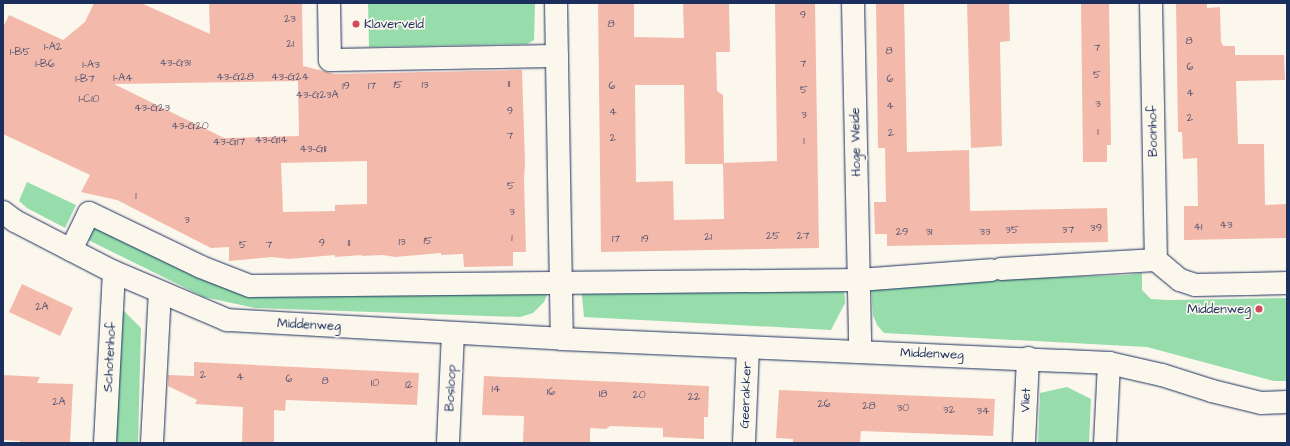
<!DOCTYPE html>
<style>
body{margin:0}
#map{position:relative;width:1290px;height:446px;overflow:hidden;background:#fbf7ec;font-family:"Architects Daughter",sans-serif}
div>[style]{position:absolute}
.green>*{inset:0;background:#96ddab}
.building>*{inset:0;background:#f3baab}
.roads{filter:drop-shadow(0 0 1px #1b2f5e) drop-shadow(0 0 1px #1b2f5e)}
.minor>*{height:22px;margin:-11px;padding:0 11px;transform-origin:11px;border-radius:11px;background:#fbf7ec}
.dots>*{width:11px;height:11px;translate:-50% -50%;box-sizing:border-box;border:2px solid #fbf7ec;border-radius:50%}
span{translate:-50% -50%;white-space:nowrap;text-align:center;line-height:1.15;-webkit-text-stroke:3.5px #fbf7ec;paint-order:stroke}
.number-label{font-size:11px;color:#515271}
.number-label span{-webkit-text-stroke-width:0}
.poi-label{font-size:13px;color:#1b2f5e}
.left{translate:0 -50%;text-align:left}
.right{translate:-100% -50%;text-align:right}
.street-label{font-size:13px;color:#1b2f5e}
.frame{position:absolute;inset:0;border:4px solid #1b2f5e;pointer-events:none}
</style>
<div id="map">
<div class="green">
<div style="clip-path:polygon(368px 3px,535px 3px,534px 40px,527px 44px,369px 47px)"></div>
<div style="clip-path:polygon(27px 182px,76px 205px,65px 228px,27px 208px,19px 201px)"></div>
<div style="clip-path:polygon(96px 226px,201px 276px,548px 292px,544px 302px,533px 313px,520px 317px,255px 308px,204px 297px,86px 239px,91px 228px)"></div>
<div style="clip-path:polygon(1142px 273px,1142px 290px,1151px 299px,1168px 300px,1287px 298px,1287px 381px,1274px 381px,1147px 347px,884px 333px,877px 325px,873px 315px,871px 283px,1128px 275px)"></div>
<div style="clip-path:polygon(844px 284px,845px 303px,831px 330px,584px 317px,581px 286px)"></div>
<div style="clip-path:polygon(122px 309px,141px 328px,138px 443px,115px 443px)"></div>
<div style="clip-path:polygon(1067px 387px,1091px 399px,1089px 443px,1038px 443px,1040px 393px)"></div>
</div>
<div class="building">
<div style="clip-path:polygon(evenodd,94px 3px,141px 3px,210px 34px,209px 3px,302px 3px,303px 66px,335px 74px,522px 70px,525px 164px,524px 179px,526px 252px,513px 252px,513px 266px,464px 267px,463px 254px,441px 255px,441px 253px,395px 257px,383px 255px,361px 256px,362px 255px,335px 257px,335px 255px,289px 259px,272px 257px,229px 261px,229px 247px,211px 248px,117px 200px,81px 192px,90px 175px,3px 134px,3px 27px,9px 15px,63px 40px,85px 22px,94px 3px,298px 81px,299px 136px,224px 138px,114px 84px,298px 81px,94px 3px,367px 161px,367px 204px,335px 205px,335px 211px,283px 212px,281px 163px,367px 161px)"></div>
<div style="clip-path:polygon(evenodd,598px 3px,634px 3px,634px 37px,684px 38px,683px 3px,729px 4px,730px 52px,716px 52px,717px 91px,723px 95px,724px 163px,777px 161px,775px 3px,815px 3px,819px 248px,601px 252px,598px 3px,635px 85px,684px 85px,685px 164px,723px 164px,724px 219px,674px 220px,673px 181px,636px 182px,635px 85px)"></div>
<div style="clip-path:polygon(876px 3px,904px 3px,907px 152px,969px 150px,970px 211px,1107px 208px,1108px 242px,887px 246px,887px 234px,875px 234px,874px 202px,886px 202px,885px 148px,878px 148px)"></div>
<div style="clip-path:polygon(967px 3px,1009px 3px,1010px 41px,1000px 42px,1002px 146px,971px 148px)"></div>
<div style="clip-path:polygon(1081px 3px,1109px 3px,1111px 145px,1107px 145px,1107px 162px,1083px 162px)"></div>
<div style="clip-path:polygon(1176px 3px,1207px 3px,1207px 8px,1220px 7px,1221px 43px,1222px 43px,1223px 46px,1235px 46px,1235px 55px,1284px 55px,1285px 80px,1236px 81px,1238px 144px,1264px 144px,1265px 205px,1287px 204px,1287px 238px,1184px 240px,1184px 206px,1198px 206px,1197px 158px,1183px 159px,1182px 132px,1178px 132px)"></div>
<div style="clip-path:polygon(22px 284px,73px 308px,60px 336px,9px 312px)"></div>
<div style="clip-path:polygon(194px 362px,419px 373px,417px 405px,286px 400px,285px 411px,274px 410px,274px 443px,242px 443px,243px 407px,195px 404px,197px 400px,168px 386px,168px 375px,194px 376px)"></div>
<div style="clip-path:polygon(3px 375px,40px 377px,37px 383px,73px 384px,70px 443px,20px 443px,20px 441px,3px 440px)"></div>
<div style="clip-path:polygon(484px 376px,709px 386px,708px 417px,704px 417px,704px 439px,663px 437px,663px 428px,610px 426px,606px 429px,590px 428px,590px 443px,523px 443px,524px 416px,482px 415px)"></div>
<div style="clip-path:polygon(779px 390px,995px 399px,993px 436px,861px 431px,860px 443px,793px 443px,793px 439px,776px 438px)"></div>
</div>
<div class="roads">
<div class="minor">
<div style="left:329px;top:3px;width:57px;rotate:89deg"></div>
<div style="left:330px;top:60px;width:227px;rotate:-1deg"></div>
<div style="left:556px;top:3px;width:336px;rotate:89deg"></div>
<div style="left:853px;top:3px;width:348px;rotate:88.8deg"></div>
<div style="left:1151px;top:3px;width:257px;rotate:88.9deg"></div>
<div style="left:3px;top:212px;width:15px;rotate:37deg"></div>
<div style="left:15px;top:221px;width:111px;rotate:27.3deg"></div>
<div style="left:114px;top:272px;width:123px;rotate:23deg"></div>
<div style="left:227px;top:320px;width:336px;rotate:3.2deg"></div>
<div style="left:562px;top:339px;width:548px;rotate:2.51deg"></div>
<div style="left:1109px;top:363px;width:54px;rotate:12.8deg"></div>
<div style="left:1162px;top:375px;width:52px;rotate:17.7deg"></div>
<div style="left:1212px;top:391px;width:50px;rotate:13.8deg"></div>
<div style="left:1261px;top:403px;width:26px;rotate:-2deg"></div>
<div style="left:71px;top:250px;width:41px;rotate:-64.1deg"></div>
<div style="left:89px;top:213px;width:124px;rotate:25.7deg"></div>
<div style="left:201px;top:267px;width:53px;rotate:21.2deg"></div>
<div style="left:250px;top:286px;width:609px;rotate:-0.56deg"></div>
<div style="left:859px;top:280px;width:132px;rotate:-4.3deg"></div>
<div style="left:1001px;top:269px;width:155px;rotate:-3.3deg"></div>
<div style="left:1156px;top:260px;width:31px;rotate:40deg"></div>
<div style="left:1180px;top:280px;width:16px;rotate:18deg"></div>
<div style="left:1195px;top:285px;width:92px;rotate:-1.2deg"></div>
<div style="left:105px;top:443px;width:171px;rotate:-87deg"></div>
<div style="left:152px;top:443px;width:151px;rotate:-87deg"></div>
<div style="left:448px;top:443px;width:110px;rotate:-87.4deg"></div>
<div style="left:744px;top:443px;width:95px;rotate:-87.6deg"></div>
<div style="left:1024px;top:443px;width:85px;rotate:-87.3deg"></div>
<div style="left:1105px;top:443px;width:80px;rotate:-87.1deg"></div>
</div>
</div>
<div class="dots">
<div style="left:356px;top:24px;background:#d1495b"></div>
<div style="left:1259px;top:309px;background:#d1495b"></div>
</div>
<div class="number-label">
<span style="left:803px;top:15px">9</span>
<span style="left:290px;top:19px">23</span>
<span style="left:611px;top:24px">8</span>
<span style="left:1189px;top:41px">8</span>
<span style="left:290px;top:44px">21</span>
<span style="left:53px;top:47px">1-A2</span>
<span style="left:1097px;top:48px">7</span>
<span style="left:889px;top:51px">8</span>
<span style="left:20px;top:52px">1-B5</span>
<span style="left:175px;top:63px">43-G31</span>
<span style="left:45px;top:64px">1-B6</span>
<span style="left:803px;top:64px">7</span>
<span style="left:91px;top:65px">1-A3</span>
<span style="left:1190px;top:67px">6</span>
<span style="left:1097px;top:75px">5</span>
<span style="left:235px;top:77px">43-G28</span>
<span style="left:290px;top:77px">43-G24</span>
<span style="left:123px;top:78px">1-A4</span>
<span style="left:85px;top:79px">1-B7</span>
<span style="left:890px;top:79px">6</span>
<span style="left:509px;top:84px">11</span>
<span style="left:398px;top:85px">15</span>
<span style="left:425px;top:85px">13</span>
<span style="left:346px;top:86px">19</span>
<span style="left:372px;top:86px">17</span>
<span style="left:612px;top:86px">6</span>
<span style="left:804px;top:90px">5</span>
<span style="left:1190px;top:93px">4</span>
<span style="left:317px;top:95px">43-G23A</span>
<span style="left:89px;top:99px">1-C10</span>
<span style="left:1098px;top:104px">3</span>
<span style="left:890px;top:106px">4</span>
<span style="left:152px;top:108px">43-G23</span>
<span style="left:510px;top:111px">9</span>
<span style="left:613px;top:112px">4</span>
<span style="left:804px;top:115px">3</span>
<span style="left:1190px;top:118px">2</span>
<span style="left:190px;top:126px">43-G20</span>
<span style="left:1098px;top:132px">1</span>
<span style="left:891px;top:133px">2</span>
<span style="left:510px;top:136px">7</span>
<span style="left:613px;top:138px">2</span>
<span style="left:271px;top:140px">43-G14</span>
<span style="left:804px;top:141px">1</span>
<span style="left:229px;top:142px">43-G17</span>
<span style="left:313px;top:149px">43-G11</span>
<span style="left:511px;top:186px">5</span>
<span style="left:136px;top:196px">1</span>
<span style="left:512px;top:212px">3</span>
<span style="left:187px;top:220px">3</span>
<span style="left:1226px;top:225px">43</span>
<span style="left:1198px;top:227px">41</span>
<span style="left:1096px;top:228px">39</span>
<span style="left:1012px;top:230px">35</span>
<span style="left:1068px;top:230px">37</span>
<span style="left:902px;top:232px">29</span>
<span style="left:929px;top:232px">31</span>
<span style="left:985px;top:232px">33</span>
<span style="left:773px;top:236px">25</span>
<span style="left:803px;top:236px">27</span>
<span style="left:708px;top:237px">21</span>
<span style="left:512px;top:238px">1</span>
<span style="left:616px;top:239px">17</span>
<span style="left:645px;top:239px">19</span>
<span style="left:428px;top:241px">15</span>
<span style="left:402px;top:242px">13</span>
<span style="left:322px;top:243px">9</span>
<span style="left:349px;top:243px">11</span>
<span style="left:243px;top:245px">5</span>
<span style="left:269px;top:245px">7</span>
<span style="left:42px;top:307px">2A</span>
<span style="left:203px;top:375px">2</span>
<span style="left:240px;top:377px">4</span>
<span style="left:289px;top:379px">6</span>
<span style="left:325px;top:381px">8</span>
<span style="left:375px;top:383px">10</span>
<span style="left:409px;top:385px">12</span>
<span style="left:496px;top:389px">14</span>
<span style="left:551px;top:392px">16</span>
<span style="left:603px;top:394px">18</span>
<span style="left:639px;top:395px">20</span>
<span style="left:694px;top:397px">22</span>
<span style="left:59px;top:402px">2A</span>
<span style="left:824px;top:404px">26</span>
<span style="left:869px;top:406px">28</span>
<span style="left:903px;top:408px">30</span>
<span style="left:949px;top:410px">32</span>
<span style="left:983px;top:411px">34</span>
</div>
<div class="poi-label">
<span class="left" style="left:364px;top:24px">Klaverveld</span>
<span class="right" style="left:1251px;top:309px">Middenweg</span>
</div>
<div class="street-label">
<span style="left:1153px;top:131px;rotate:-91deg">Boonhof</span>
<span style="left:856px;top:142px;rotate:-91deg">Hoge Weide</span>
<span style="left:309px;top:325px;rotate:3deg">Middenweg</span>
<span style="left:932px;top:354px;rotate:2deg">Middenweg</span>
<span style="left:110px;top:357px;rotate:-87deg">Schotenhof</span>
<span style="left:451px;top:388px;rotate:-87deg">Bosloop</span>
<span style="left:746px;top:395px;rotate:-88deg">Geerakker</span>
<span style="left:1026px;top:400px;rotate:-87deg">Vliet</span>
</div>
<div class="frame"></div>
</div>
